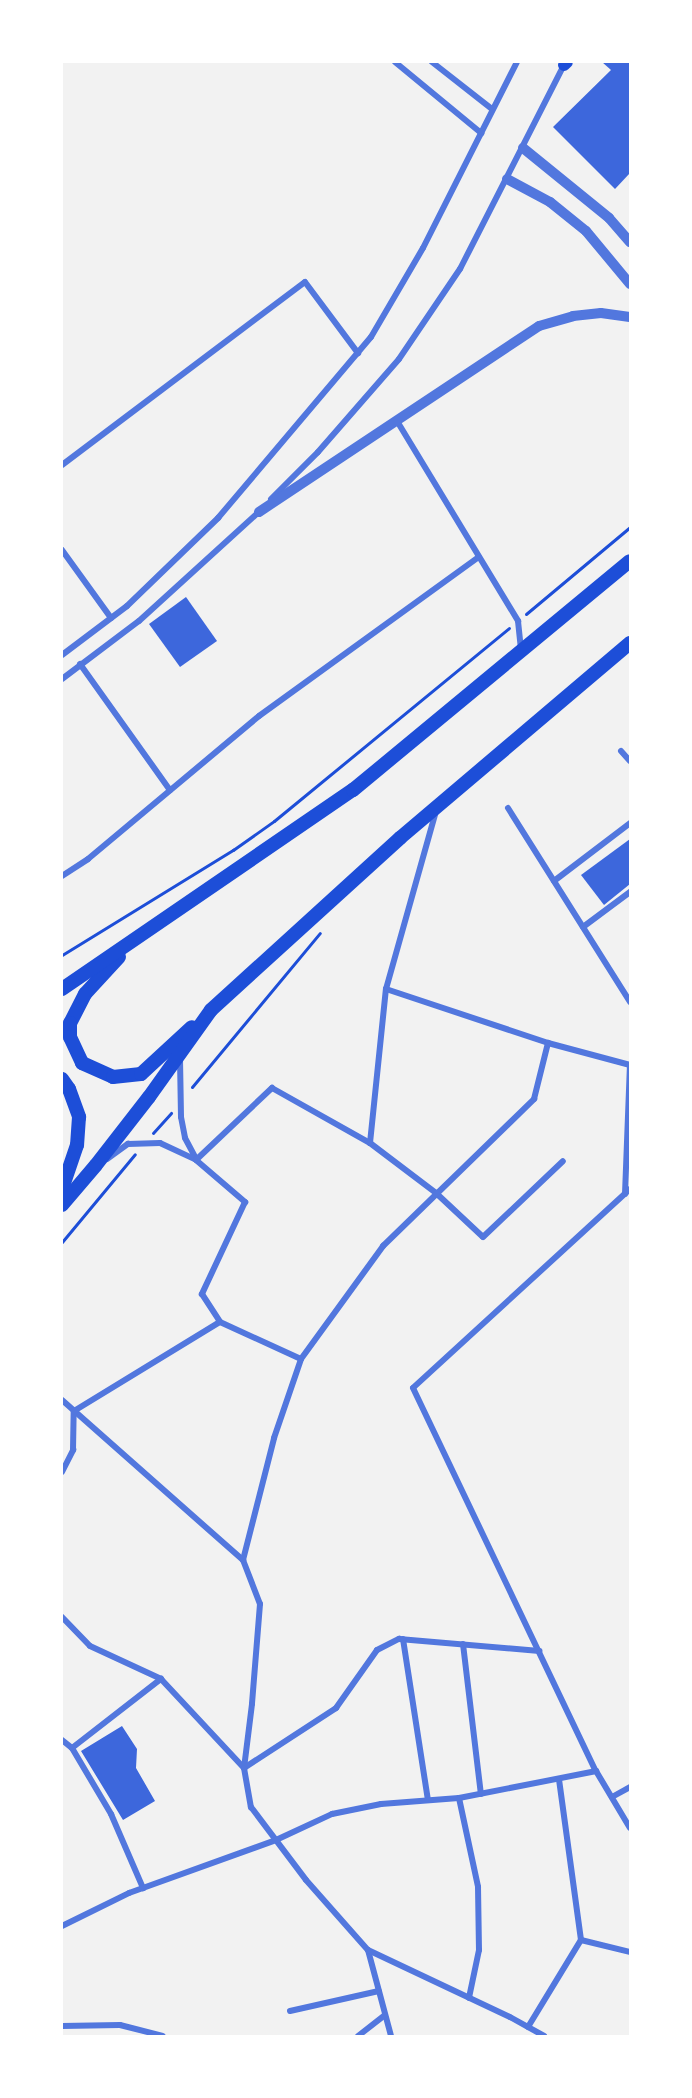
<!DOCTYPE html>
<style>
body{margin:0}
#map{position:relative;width:692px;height:2098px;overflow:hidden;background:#f2f2f2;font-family:Jost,sans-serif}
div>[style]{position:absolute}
.building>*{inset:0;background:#3d67dc}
.path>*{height:3px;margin:-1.5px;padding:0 1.5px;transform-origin:1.5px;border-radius:1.5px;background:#1d4ed8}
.minor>*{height:6px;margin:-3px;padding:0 3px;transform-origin:3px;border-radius:3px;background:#5277de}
.tertiary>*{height:10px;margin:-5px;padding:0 5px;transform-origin:5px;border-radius:5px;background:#5277de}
.secondary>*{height:12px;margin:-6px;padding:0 6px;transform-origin:6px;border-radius:6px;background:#1d4ed8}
.primary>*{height:14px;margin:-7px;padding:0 7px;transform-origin:7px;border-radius:7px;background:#1d4ed8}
span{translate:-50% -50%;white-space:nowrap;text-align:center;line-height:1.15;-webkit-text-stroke:6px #fff;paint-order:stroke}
.frame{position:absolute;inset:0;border:63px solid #fff;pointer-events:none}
</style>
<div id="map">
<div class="building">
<div style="clip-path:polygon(602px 62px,630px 62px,630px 173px,615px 189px,553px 127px,611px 70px)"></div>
<div style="clip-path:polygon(186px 597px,217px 641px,180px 667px,149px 624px)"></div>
<div style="clip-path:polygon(630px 839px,630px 884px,604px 905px,581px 875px)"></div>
<div style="clip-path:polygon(122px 1726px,137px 1749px,136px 1768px,155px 1801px,123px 1820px,81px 1751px)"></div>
</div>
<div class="path">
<div style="left:526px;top:614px;width:136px;rotate:-39.9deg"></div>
<div style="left:62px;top:955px;width:201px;rotate:-31.6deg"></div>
<div style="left:233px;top:850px;width:50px;rotate:-35.3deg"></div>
<div style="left:274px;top:821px;width:304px;rotate:-39.4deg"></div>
<div style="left:192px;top:1087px;width:200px;rotate:-50.3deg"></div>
<div style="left:153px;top:1133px;width:27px;rotate:-48deg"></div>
<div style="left:62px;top:1242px;width:114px;rotate:-50.3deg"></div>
</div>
<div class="minor">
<div style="left:395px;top:62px;width:112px;rotate:39.5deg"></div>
<div style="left:432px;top:62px;width:76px;rotate:38.1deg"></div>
<div style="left:397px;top:421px;width:234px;rotate:58.8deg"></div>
<div style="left:518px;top:621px;width:30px;rotate:84deg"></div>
<div style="left:62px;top:465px;width:304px;rotate:-37deg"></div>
<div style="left:305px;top:282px;width:89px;rotate:53.3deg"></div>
<div style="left:271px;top:499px;width:66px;rotate:-45deg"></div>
<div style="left:318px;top:452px;width:123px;rotate:-48.9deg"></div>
<div style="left:399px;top:359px;width:109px;rotate:-55.9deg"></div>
<div style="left:460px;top:269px;width:231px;rotate:-63deg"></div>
<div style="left:62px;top:550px;width:84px;rotate:54.2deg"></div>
<div style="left:62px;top:655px;width:81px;rotate:-37deg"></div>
<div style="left:127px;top:606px;width:127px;rotate:-44deg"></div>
<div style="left:218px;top:518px;width:237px;rotate:-49.8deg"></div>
<div style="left:371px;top:337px;width:103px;rotate:-59.7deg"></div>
<div style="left:423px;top:248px;width:208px;rotate:-63.2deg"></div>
<div style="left:80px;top:664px;width:155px;rotate:54.5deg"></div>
<div style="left:62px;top:679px;width:96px;rotate:-37deg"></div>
<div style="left:139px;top:621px;width:164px;rotate:-42.3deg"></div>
<div style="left:621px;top:751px;width:13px;rotate:48deg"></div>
<div style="left:508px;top:808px;width:229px;rotate:57.8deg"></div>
<div style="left:62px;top:876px;width:31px;rotate:-33deg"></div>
<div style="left:88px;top:859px;width:223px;rotate:-39.9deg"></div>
<div style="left:259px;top:716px;width:271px;rotate:-35.9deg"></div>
<div style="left:554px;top:881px;width:96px;rotate:-37.3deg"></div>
<div style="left:583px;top:927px;width:59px;rotate:-36.7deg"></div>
<div style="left:386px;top:989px;width:171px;rotate:18.4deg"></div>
<div style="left:548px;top:1043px;width:85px;rotate:15deg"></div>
<div style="left:180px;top:1059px;width:58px;rotate:89deg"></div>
<div style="left:181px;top:1117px;width:21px;rotate:79deg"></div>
<div style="left:185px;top:1138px;width:24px;rotate:62deg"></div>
<div style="left:370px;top:1143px;width:155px;rotate:-84.1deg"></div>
<div style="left:386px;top:989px;width:185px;rotate:-74.3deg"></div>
<div style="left:107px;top:1159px;width:26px;rotate:-36deg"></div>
<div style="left:128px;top:1144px;width:32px;rotate:-2deg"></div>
<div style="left:160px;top:1143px;width:40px;rotate:25deg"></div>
<div style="left:196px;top:1160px;width:65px;rotate:40.6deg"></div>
<div style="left:245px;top:1202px;width:102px;rotate:115.1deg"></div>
<div style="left:202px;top:1294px;width:33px;rotate:57deg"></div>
<div style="left:196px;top:1160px;width:105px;rotate:-43.5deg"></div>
<div style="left:272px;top:1088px;width:112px;rotate:29.3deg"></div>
<div style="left:370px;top:1143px;width:83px;rotate:37.1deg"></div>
<div style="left:436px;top:1193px;width:64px;rotate:43.1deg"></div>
<div style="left:483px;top:1237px;width:110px;rotate:-43.5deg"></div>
<div style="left:630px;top:1189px;width:294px;rotate:137.5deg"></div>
<div style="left:413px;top:1388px;width:424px;rotate:64.5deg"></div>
<div style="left:596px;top:1771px;width:66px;rotate:59.2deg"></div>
<div style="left:625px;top:1194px;width:128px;rotate:-87.8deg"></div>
<div style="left:62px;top:1400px;width:242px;rotate:41.5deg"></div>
<div style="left:243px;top:1560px;width:47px;rotate:68.9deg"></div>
<div style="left:260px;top:1604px;width:100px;rotate:94.6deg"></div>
<div style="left:252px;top:1704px;width:64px;rotate:97.1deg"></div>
<div style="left:244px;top:1768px;width:40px;rotate:80deg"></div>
<div style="left:251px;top:1807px;width:91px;rotate:53deg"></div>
<div style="left:306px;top:1880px;width:94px;rotate:48.5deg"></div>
<div style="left:368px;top:1950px;width:89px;rotate:75deg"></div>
<div style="left:62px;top:1472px;width:25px;rotate:-63deg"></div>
<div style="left:73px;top:1450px;width:39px;rotate:-89deg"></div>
<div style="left:74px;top:1411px;width:171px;rotate:-31.4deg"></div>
<div style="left:220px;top:1322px;width:89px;rotate:24.6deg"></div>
<div style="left:243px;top:1560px;width:126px;rotate:-75.7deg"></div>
<div style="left:274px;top:1438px;width:83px;rotate:-71.1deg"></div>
<div style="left:301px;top:1359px;width:140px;rotate:-54deg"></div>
<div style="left:383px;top:1246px;width:211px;rotate:-44.2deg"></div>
<div style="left:534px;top:1099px;width:58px;rotate:-76deg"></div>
<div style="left:62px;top:1617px;width:40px;rotate:46deg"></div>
<div style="left:90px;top:1646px;width:78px;rotate:24.9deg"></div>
<div style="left:161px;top:1679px;width:122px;rotate:47deg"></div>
<div style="left:244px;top:1768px;width:110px;rotate:-33.1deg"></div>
<div style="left:336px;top:1708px;width:71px;rotate:-54.7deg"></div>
<div style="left:377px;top:1650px;width:25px;rotate:-27deg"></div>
<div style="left:399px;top:1639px;width:141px;rotate:4.9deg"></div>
<div style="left:403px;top:1639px;width:163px;rotate:81.2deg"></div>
<div style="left:463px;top:1644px;width:151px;rotate:83.2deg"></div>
<div style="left:62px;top:1740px;width:13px;rotate:39deg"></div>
<div style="left:72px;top:1748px;width:77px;rotate:59.4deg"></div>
<div style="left:111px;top:1814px;width:81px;rotate:66.6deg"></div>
<div style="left:72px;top:1748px;width:113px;rotate:-37.8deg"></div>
<div style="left:612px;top:1797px;width:21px;rotate:-29deg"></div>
<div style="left:459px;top:1798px;width:91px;rotate:77.9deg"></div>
<div style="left:478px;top:1887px;width:63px;rotate:89.1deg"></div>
<div style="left:479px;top:1950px;width:49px;rotate:101.8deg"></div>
<div style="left:62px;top:1926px;width:75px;rotate:-26.2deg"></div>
<div style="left:129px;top:1893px;width:156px;rotate:-19.8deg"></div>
<div style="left:276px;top:1840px;width:62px;rotate:-24.9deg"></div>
<div style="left:332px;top:1814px;width:50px;rotate:-11.5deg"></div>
<div style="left:381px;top:1804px;width:78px;rotate:-4.4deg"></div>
<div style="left:459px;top:1798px;width:140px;rotate:-11.1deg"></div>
<div style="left:581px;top:1940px;width:50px;rotate:13.8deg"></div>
<div style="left:368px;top:1950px;width:157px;rotate:25.3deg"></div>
<div style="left:510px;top:2017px;width:39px;rotate:29deg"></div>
<div style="left:290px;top:2011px;width:91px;rotate:-12.7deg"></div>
<div style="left:62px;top:2026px;width:58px;rotate:-1deg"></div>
<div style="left:120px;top:2025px;width:44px;rotate:14.3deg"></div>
<div style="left:528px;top:2027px;width:102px;rotate:-58.7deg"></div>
<div style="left:581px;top:1940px;width:162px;rotate:-97.8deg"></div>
<div style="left:358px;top:2036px;width:34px;rotate:-38deg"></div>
</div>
<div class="tertiary">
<div style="left:523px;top:148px;width:111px;rotate:39.1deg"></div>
<div style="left:609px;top:218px;width:32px;rotate:49deg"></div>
<div style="left:507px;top:179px;width:49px;rotate:28.1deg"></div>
<div style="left:550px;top:202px;width:46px;rotate:38.9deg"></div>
<div style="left:586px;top:231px;width:69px;rotate:50.3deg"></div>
<div style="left:259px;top:512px;width:336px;rotate:-33.6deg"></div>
<div style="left:539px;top:326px;width:35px;rotate:-16deg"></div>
<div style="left:573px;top:316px;width:28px;rotate:-6deg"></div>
<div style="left:601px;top:313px;width:29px;rotate:8deg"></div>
</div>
<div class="secondary">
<div style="left:564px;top:65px;width:4px;rotate:-45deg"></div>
</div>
<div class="primary">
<div style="left:119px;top:957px;width:50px;rotate:132.6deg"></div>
<div style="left:85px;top:994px;width:33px;rotate:117deg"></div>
<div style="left:70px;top:1023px;width:14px;rotate:90deg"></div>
<div style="left:70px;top:1037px;width:29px;rotate:65deg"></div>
<div style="left:82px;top:1063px;width:34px;rotate:24deg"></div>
<div style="left:113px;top:1077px;width:28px;rotate:-6deg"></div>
<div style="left:141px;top:1074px;width:69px;rotate:-42.7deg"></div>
<div style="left:62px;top:989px;width:353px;rotate:-34.4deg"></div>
<div style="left:353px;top:790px;width:359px;rotate:-39.6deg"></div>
<div style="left:62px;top:1079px;width:12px;rotate:55deg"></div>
<div style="left:69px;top:1089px;width:30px;rotate:70deg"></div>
<div style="left:79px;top:1117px;width:28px;rotate:94deg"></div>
<div style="left:77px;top:1145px;width:46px;rotate:108.8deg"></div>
<div style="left:62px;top:1205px;width:52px;rotate:-49.6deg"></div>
<div style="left:96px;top:1165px;width:86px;rotate:-52.1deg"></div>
<div style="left:149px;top:1097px;width:107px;rotate:-54.5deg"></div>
<div style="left:211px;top:1010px;width:256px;rotate:-42.3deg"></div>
<div style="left:400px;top:838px;width:302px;rotate:-40.3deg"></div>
</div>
<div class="frame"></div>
</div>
